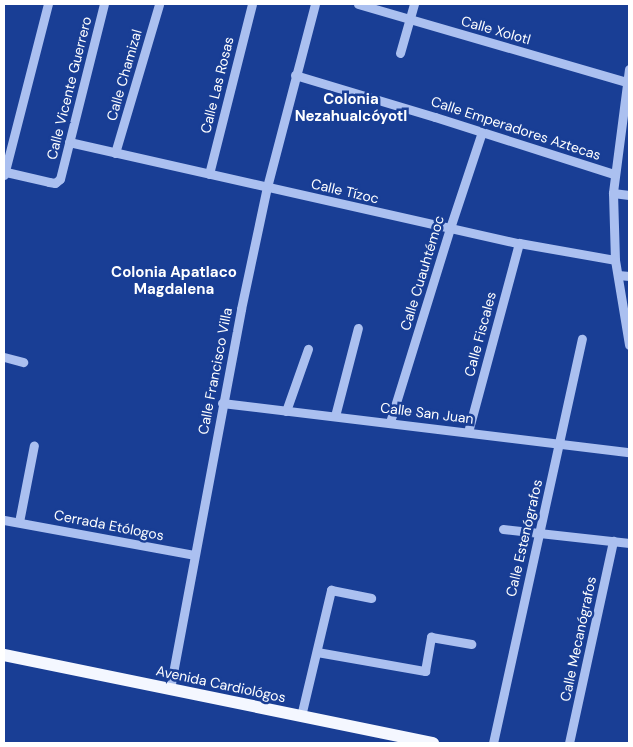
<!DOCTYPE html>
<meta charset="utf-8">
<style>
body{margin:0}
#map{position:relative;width:633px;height:747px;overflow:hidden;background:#193e95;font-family:"DM Sans",sans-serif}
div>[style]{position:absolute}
.minor>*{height:9px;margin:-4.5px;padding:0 4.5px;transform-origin:4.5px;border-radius:4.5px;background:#abc0f0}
.major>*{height:12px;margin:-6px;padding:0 6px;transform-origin:6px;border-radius:6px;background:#f4f7ff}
span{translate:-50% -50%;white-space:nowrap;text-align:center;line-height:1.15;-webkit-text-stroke:5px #193e95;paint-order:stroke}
.street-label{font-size:14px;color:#fff}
.neighbourhood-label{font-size:15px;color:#fff;font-weight:700}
.frame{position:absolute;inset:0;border:5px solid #fff;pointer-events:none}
</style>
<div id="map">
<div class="minor">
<div style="left:358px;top:4px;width:280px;rotate:16.2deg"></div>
<div style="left:400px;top:53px;width:51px;rotate:-74.1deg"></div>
<div style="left:629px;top:69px;width:125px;rotate:97.4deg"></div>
<div style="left:613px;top:193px;width:67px;rotate:88.3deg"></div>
<div style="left:615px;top:260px;width:86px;rotate:80.6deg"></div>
<div style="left:295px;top:75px;width:146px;rotate:16.7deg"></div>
<div style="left:435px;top:117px;width:188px;rotate:17.7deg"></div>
<div style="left:69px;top:142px;width:461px;rotate:12.7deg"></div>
<div style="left:519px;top:243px;width:97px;rotate:10deg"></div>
<div style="left:115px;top:153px;width:155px;rotate:-73.5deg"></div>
<div style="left:6px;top:172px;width:44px;rotate:13.1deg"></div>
<div style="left:49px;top:182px;width:6px;rotate:9deg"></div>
<div style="left:55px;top:183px;width:6px;rotate:-39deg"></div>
<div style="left:60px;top:179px;width:180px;rotate:-75.9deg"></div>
<div style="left:209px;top:174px;width:175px;rotate:-75.8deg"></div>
<div style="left:4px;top:175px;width:177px;rotate:-75.6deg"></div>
<div style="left:613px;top:193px;width:16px;rotate:7deg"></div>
<div style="left:618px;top:275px;width:11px;rotate:5deg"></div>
<div style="left:4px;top:357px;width:20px;rotate:15deg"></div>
<div style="left:222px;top:403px;width:410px;rotate:6.9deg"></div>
<div style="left:286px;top:411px;width:66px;rotate:-70.5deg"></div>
<div style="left:335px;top:416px;width:91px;rotate:-75.4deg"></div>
<div style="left:390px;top:422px;width:203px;rotate:-72.8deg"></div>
<div style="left:450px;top:228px;width:101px;rotate:-71.6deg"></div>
<div style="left:468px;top:432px;width:196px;rotate:-74.9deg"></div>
<div style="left:4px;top:520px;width:193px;rotate:10.4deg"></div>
<div style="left:19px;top:522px;width:78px;rotate:-79deg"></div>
<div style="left:503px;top:529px;width:127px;rotate:6.3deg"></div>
<div style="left:317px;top:652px;width:110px;rotate:10deg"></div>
<div style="left:425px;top:671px;width:35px;rotate:-80deg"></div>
<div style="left:431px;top:637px;width:41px;rotate:9.9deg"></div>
<div style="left:170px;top:689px;width:387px;rotate:-79.4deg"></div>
<div style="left:241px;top:309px;width:125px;rotate:-78deg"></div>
<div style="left:267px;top:187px;width:189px;rotate:-75.3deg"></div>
<div style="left:301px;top:716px;width:130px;rotate:-76.6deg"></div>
<div style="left:331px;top:590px;width:41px;rotate:11.3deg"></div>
<div style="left:493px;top:743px;width:414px;rotate:-77.6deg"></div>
<div style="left:569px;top:743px;width:207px;rotate:-77.7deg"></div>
</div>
<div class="major">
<div style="left:4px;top:655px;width:438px;rotate:11.6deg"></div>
</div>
<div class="street-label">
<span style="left:496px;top:30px;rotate:16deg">Calle Xolotl</span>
<span style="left:124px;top:75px;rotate:-74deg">Calle Chamizal</span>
<span style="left:217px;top:85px;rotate:-76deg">Calle Las Rosas</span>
<span style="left:69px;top:88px;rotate:-76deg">Calle Vicente Guerrero</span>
<span style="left:516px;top:128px;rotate:18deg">Calle Emperadores Aztecas</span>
<span style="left:345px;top:191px;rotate:13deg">Calle Tízoc</span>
<span style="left:422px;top:273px;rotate:-73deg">Calle Cuauhtémoc</span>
<span style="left:480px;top:334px;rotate:-75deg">Calle Fiscales</span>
<span style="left:215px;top:371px;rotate:-79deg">Calle Francisco Villa</span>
<span style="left:427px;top:413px;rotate:7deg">Calle San Juan</span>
<span style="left:109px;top:525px;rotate:11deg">Cerrada Etólogos</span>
<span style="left:524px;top:538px;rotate:-77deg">Calle Estenógrafos</span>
<span style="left:578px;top:639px;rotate:-78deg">Calle Mecanógrafos</span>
<span style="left:221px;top:684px;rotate:12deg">Avenida Cardiológos</span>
</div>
<div class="neighbourhood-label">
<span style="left:351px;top:108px">Colonia<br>Nezahualcóyotl</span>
<span style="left:174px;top:281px">Colonia Apatlaco<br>Magdalena</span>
</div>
<div class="frame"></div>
</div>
